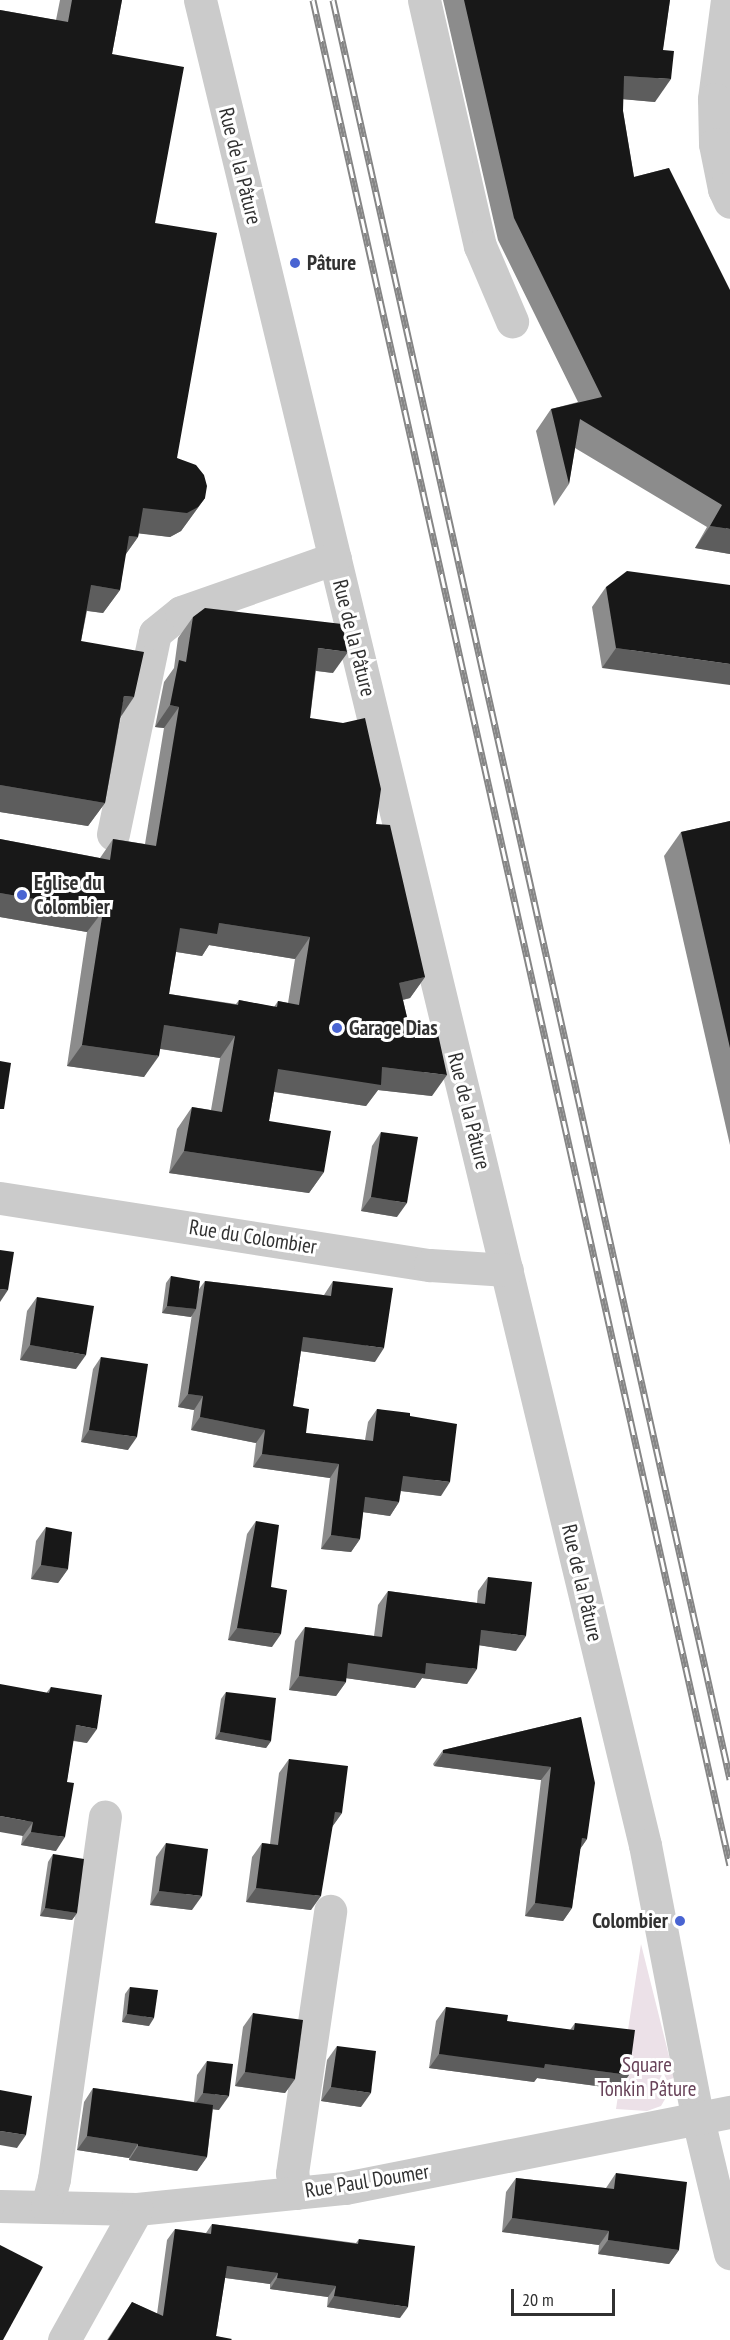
<!DOCTYPE html>
<meta charset="utf-8">
<style>
body{margin:0}
#map{position:relative;width:730px;height:2340px;overflow:hidden;background:#fff;font-family:"PT Sans Narrow",sans-serif}
div>[style]{position:absolute}
.green>*{inset:0;background:#ece1e8}
.minor>*{height:33px;margin:-16.5px;padding:0 16.5px;transform-origin:16.5px;border-radius:16.5px;background:#cbcbcb}
.rail>*{height:7px;margin-top:-3.5px;transform-origin:0;background:repeating-linear-gradient(90deg,#fff 0 14px,#868686 0 28px);box-sizing:border-box;border-block:2px solid #868686}
.wall>*{inset:0;background:#8c8c8c}
.shaded-wall>*{inset:0;background:#5d5d5d}
.building>*{inset:0;background:#181818}
.dots>*{width:16px;height:16px;translate:-50% -50%;box-sizing:border-box;border:3px solid #fff;border-radius:50%}
span{translate:-50% -50%;white-space:nowrap;text-align:center;line-height:1.15;-webkit-text-stroke:6px #fff;paint-order:stroke}
.street-label{font-size:21px;color:#313131}
.poi-label{font-size:21px;color:#313131;font-weight:700}
.left{translate:0 -50%;text-align:left}
.right{translate:-100% -50%;text-align:right}
.park-label{font-size:21px;color:#684359}
.scale{position:absolute;left:511px;top:2289px;width:104px;height:27px;box-sizing:border-box;border:3px solid #313131;border-top:0;padding-left:8px;font-size:18px;line-height:21px;white-space:nowrap;color:#313131;-webkit-text-stroke:4px #fff;paint-order:stroke}
</style>
<div id="map">
<div class="green">
<div style="clip-path:polygon(641px 1944px,674px 2076px,672px 2087px,661px 2106px,647px 2111px,616px 2109px)"></div>
</div>
<div class="minor">
<div style="left:200px;top:0;width:1898px;rotate:76.44deg"></div>
<div style="left:645px;top:1845px;width:279px;rotate:79.1deg"></div>
<div style="left:698px;top:2119px;width:138px;rotate:76.6deg"></div>
<div style="left:424px;top:0;width:252px;rotate:77.2deg"></div>
<div style="left:480px;top:246px;width:82px;rotate:66.9deg"></div>
<div style="left:727px;top:0;width:100px;rotate:97.5deg"></div>
<div style="left:714px;top:99px;width:45px;rotate:88.7deg"></div>
<div style="left:715px;top:144px;width:46px;rotate:78.7deg"></div>
<div style="left:724px;top:189px;width:14px;rotate:65deg"></div>
<div style="left:113px;top:834px;width:205px;rotate:-78.2deg"></div>
<div style="left:155px;top:633px;width:33px;rotate:-39deg"></div>
<div style="left:181px;top:612px;width:163px;rotate:-19.3deg"></div>
<div style="left:0;top:1198px;width:435px;rotate:8.9deg"></div>
<div style="left:430px;top:1265px;width:77px;rotate:3.7deg"></div>
<div style="left:296px;top:2193px;width:20px;rotate:-101deg"></div>
<div style="left:292px;top:2173px;width:265px;rotate:-81.7deg"></div>
<div style="left:0;top:2206px;width:137px;rotate:1.3deg"></div>
<div style="left:137px;top:2209px;width:209px;rotate:-5.8deg"></div>
<div style="left:345px;top:2188px;width:392px;rotate:-11.2deg"></div>
<div style="left:47px;top:2207px;width:29px;rotate:-76deg"></div>
<div style="left:54px;top:2179px;width:366px;rotate:-82deg"></div>
<div style="left:64px;top:2340px;width:150px;rotate:-60.9deg"></div>
</div>
<div class="rail">
<div style="left:313px;top:0;width:1911px;rotate:77.4deg"></div>
<div style="left:333px;top:0;width:1823px;rotate:77.42deg"></div>
</div>
<div class="wall">
<div style="clip-path:polygon(60px 0,122px 0,112px 54px,155px 223px,177px 458px,205px 498px,181px 531px,170px 537px,139px 533px,138px 537px,125px 555px,120px 590px,103px 613px,87px 611px,81px 641px,121px 716px,105px 803px,88px 826px,0 812px,0 10px,56px 20px)"></div>
<div style="clip-path:polygon(443px 0,670px 0,655px 102px,623px 99px,623px 111px,634px 177px,669px 168px,730px 554px,695px 548px,707px 527px,575px 448px,569px 484px,554px 506px,536px 431px,551px 409px,578px 402px,498px 240px)"></div>
<div style="clip-path:polygon(730px 585px,602px 668px,592px 607px,606px 587px)"></div>
<div style="clip-path:polygon(evenodd,193px 617px,333px 673px,316px 671px,310px 718px,376px 824px,425px 977px,410px 998px,403px 1000px,410px 1030px,432px 1096px,378px 1090px,366px 1106px,274px 1092px,269px 1121px,324px 1172px,309px 1193px,169px 1173px,177px 1129px,192px 1107px,211px 1110px,220px 1058px,160px 1049px,144px 1077px,67px 1066px,87px 932px,0 917px,0 839px,100px 858px,113px 839px,145px 844px,164px 728px,155px 727px,164px 682px,174px 668px,178px 638px,193px 617px,209px 945px,295px 959px,288px 1003px,278px 1001px,274px 1007px,239px 1000px,236px 1004px,169px 994px,176px 952px,202px 956px,209px 945px)"></div>
<div style="clip-path:polygon(730px 821px,730px 1145px,664px 856px,681px 832px)"></div>
<div style="clip-path:polygon(381px 1132px,397px 1217px,361px 1211px,372px 1146px)"></div>
<div style="clip-path:polygon(171px 1276px,199px 1289px,205px 1281px,324px 1295px,333px 1281px,375px 1362px,301px 1351px,293px 1406px,306px 1433px,365px 1440px,368px 1422px,377px 1409px,410px 1416px,441px 1496px,401px 1491px,399px 1502px,390px 1516px,363px 1512px,360px 1539px,351px 1552px,321px 1549px,330px 1478px,253px 1467px,256px 1443px,191px 1430px,194px 1410px,178px 1407px,192px 1314px,191px 1317px,162px 1313px,166px 1283px)"></div>
<div style="clip-path:polygon(37px 1297px,76px 1369px,20px 1360px,27px 1311px)"></div>
<div style="clip-path:polygon(101px 1357px,128px 1450px,81px 1442px,93px 1369px)"></div>
<div style="clip-path:polygon(256px 1521px,271px 1587px,272px 1647px,228px 1640px,247px 1534px)"></div>
<div style="clip-path:polygon(46px 1527px,68px 1569px,58px 1583px,31px 1579px,36px 1541px)"></div>
<div style="clip-path:polygon(488px 1577px,516px 1651px,479px 1645px,467px 1684px,422px 1678px,415px 1688px,346px 1678px,346px 1682px,336px 1696px,289px 1690px,295px 1641px,305px 1627px,374px 1636px,378px 1605px,388px 1591px,477px 1603px,478px 1591px)"></div>
<div style="clip-path:polygon(51px 1687px,87px 1743px,73px 1741px,56px 1851px,21px 1845px,47px 1692px)"></div>
<div style="clip-path:polygon(226px 1692px,271px 1741px,266px 1748px,215px 1739px,221px 1699px)"></div>
<div style="clip-path:polygon(581px 1717px,587px 1839px,580px 1849px,572px 1908px,563px 1921px,525px 1916px,541px 1780px,434px 1766px,433px 1764px,443px 1750px)"></div>
<div style="clip-path:polygon(289px 1759px,342px 1813px,332px 1827px,311px 1910px,246px 1902px,252px 1857px,262px 1843px,270px 1844px,279px 1773px)"></div>
<div style="clip-path:polygon(166px 1843px,192px 1910px,150px 1905px,156px 1857px)"></div>
<div style="clip-path:polygon(53px 1854px,77px 1913px,72px 1920px,40px 1916px,48px 1862px)"></div>
<div style="clip-path:polygon(130px 1987px,149px 2026px,122px 2022px,125px 1994px)"></div>
<div style="clip-path:polygon(446px 2007px,507px 2021px,570px 2030px,575px 2023px,629px 2075px,619px 2089px,537px 2078px,534px 2082px,429px 2068px,436px 2021px)"></div>
<div style="clip-path:polygon(253px 2013px,295px 2079px,285px 2093px,235px 2086px,243px 2027px)"></div>
<div style="clip-path:polygon(337px 2046px,361px 2107px,321px 2101px,327px 2060px)"></div>
<div style="clip-path:polygon(207px 2061px,219px 2110px,213px 2109px,207px 2157px,197px 2171px,129px 2160px,129px 2158px,77px 2150px,84px 2102px,93px 2088px,194px 2102px,197px 2075px)"></div>
<div style="clip-path:polygon(616px 2173px,679px 2250px,669px 2264px,598px 2254px,599px 2245px,502px 2232px,506px 2192px,516px 2178px,606px 2188px)"></div>
<div style="clip-path:polygon(212px 2224px,356px 2243px,359px 2239px,400px 2318px,327px 2307px,328px 2297px,270px 2289px,270px 2284px,225px 2278px,216px 2336px,231px 2340px,107px 2340px,132px 2302px,157px 2314px,167px 2240px,175px 2229px,206px 2233px)"></div>
</div>
<div class="shaded-wall">
<div style="clip-path:polygon(624px 76px,671px 79px,655px 102px,609px 98px)"></div>
<div style="clip-path:polygon(205px 498px,181px 531px,170px 537px,126px 532px,143px 508px)"></div>
<div style="clip-path:polygon(710px 526px,730px 529px,730px 554px,695px 548px)"></div>
<div style="clip-path:polygon(129px 536px,138px 537px,121px 561px)"></div>
<div style="clip-path:polygon(91px 585px,120px 590px,103px 613px,75px 609px)"></div>
<div style="clip-path:polygon(318px 648px,348px 652px,333px 673px,303px 669px)"></div>
<div style="clip-path:polygon(616px 648px,730px 664px,730px 685px,602px 668px)"></div>
<div style="clip-path:polygon(124px 696px,134px 697px,118px 721px)"></div>
<div style="clip-path:polygon(170px 705px,179px 707px,164px 728px,155px 727px)"></div>
<div style="clip-path:polygon(0 785px,105px 803px,88px 826px,0 812px)"></div>
<div style="clip-path:polygon(0 893px,103px 911px,87px 932px,0 917px)"></div>
<div style="clip-path:polygon(219px 923px,310px 937px,295px 959px,209px 945px,202px 956px,165px 950px,180px 928px)"></div>
<div style="clip-path:polygon(425px 977px,410px 998px,384px 1004px,399px 983px)"></div>
<div style="clip-path:polygon(164px 1025px,235px 1036px,220px 1058px,149px 1047px)"></div>
<div style="clip-path:polygon(82px 1045px,159px 1056px,144px 1077px,67px 1066px)"></div>
<div style="clip-path:polygon(382px 1067px,447px 1075px,432px 1096px,378px 1090px,366px 1106px,263px 1090px,278px 1069px)"></div>
<div style="clip-path:polygon(184px 1151px,324px 1172px,309px 1193px,169px 1173px)"></div>
<div style="clip-path:polygon(371px 1197px,407px 1203px,397px 1217px,361px 1211px)"></div>
<div style="clip-path:polygon(0 1289px,8px 1290px,0 1302px)"></div>
<div style="clip-path:polygon(167px 1306px,196px 1309px,191px 1317px,162px 1313px)"></div>
<div style="clip-path:polygon(303px 1337px,384px 1348px,375px 1362px,293px 1350px)"></div>
<div style="clip-path:polygon(30px 1345px,86px 1355px,76px 1369px,20px 1360px)"></div>
<div style="clip-path:polygon(188px 1394px,203px 1396px,194px 1410px,178px 1407px)"></div>
<div style="clip-path:polygon(200px 1417px,265px 1430px,256px 1443px,191px 1430px)"></div>
<div style="clip-path:polygon(89px 1430px,137px 1437px,128px 1450px,81px 1442px)"></div>
<div style="clip-path:polygon(262px 1454px,339px 1464px,330px 1478px,253px 1467px)"></div>
<div style="clip-path:polygon(403px 1476px,450px 1482px,441px 1496px,393px 1490px)"></div>
<div style="clip-path:polygon(365px 1497px,399px 1502px,390px 1516px,355px 1511px)"></div>
<div style="clip-path:polygon(331px 1535px,360px 1539px,351px 1552px,321px 1549px)"></div>
<div style="clip-path:polygon(41px 1565px,68px 1569px,58px 1583px,31px 1579px)"></div>
<div style="clip-path:polygon(237px 1628px,281px 1634px,272px 1647px,228px 1640px)"></div>
<div style="clip-path:polygon(481px 1630px,526px 1636px,516px 1651px,471px 1644px)"></div>
<div style="clip-path:polygon(348px 1663px,426px 1663px,477px 1669px,467px 1684px,422px 1678px,415px 1688px,338px 1677px)"></div>
<div style="clip-path:polygon(299px 1676px,346px 1682px,336px 1696px,289px 1690px)"></div>
<div style="clip-path:polygon(76px 1725px,97px 1729px,87px 1743px,66px 1739px)"></div>
<div style="clip-path:polygon(220px 1732px,271px 1741px,266px 1748px,215px 1739px)"></div>
<div style="clip-path:polygon(443px 1753px,551px 1767px,541px 1780px,434px 1766px)"></div>
<div style="clip-path:polygon(335px 1812px,342px 1813px,332px 1827px)"></div>
<div style="clip-path:polygon(0 1816px,33px 1822px,23px 1836px,0 1832px)"></div>
<div style="clip-path:polygon(31px 1832px,65px 1837px,56px 1851px,21px 1845px)"></div>
<div style="clip-path:polygon(582px 1838px,587px 1839px,578px 1852px)"></div>
<div style="clip-path:polygon(256px 1888px,321px 1896px,311px 1910px,246px 1902px)"></div>
<div style="clip-path:polygon(159px 1891px,202px 1896px,192px 1910px,150px 1905px)"></div>
<div style="clip-path:polygon(535px 1903px,572px 1908px,563px 1921px,525px 1916px)"></div>
<div style="clip-path:polygon(45px 1908px,77px 1913px,72px 1920px,40px 1916px)"></div>
<div style="clip-path:polygon(127px 2014px,154px 2018px,149px 2026px,122px 2022px)"></div>
<div style="clip-path:polygon(439px 2054px,545px 2064px,629px 2075px,619px 2089px,537px 2078px,534px 2082px,429px 2068px)"></div>
<div style="clip-path:polygon(245px 2072px,295px 2079px,285px 2093px,235px 2086px)"></div>
<div style="clip-path:polygon(331px 2087px,371px 2093px,361px 2107px,321px 2101px)"></div>
<div style="clip-path:polygon(203px 2093px,229px 2096px,219px 2110px,193px 2107px)"></div>
<div style="clip-path:polygon(0 2131px,26px 2135px,17px 2148px,0 2145px)"></div>
<div style="clip-path:polygon(87px 2136px,138px 2144px,129px 2158px,77px 2150px)"></div>
<div style="clip-path:polygon(138px 2146px,207px 2157px,197px 2171px,129px 2160px)"></div>
<div style="clip-path:polygon(512px 2218px,609px 2231px,599px 2245px,502px 2232px)"></div>
<div style="clip-path:polygon(608px 2240px,679px 2250px,669px 2264px,598px 2254px)"></div>
<div style="clip-path:polygon(227px 2266px,278px 2273px,270px 2284px,219px 2277px)"></div>
<div style="clip-path:polygon(277px 2278px,336px 2286px,328px 2297px,270px 2289px)"></div>
<div style="clip-path:polygon(334px 2296px,408px 2307px,400px 2318px,327px 2307px)"></div>
</div>
<div class="building">
<div style="clip-path:polygon(72px 0,122px 0,112px 54px,184px 67px,155px 223px,217px 233px,177px 458px,196px 465px,204px 475px,207px 486px,205px 498px,198px 507px,187px 513px,143px 508px,138px 537px,129px 536px,120px 590px,91px 585px,81px 641px,144px 652px,134px 697px,124px 696px,105px 803px,0 785px,0 10px,68px 22px)"></div>
<div style="clip-path:polygon(464px 0,670px 0,663px 50px,674px 51px,671px 79px,624px 76px,623px 111px,634px 177px,669px 168px,730px 290px,730px 529px,710px 526px,722px 505px,580px 419px,569px 484px,551px 409px,602px 397px,514px 218px)"></div>
<div style="clip-path:polygon(627px 571px,730px 585px,730px 664px,616px 648px,606px 587px)"></div>
<div style="clip-path:polygon(evenodd,205px 608px,342px 624px,348px 652px,318px 648px,310px 718px,343px 723px,365px 718px,381px 789px,376px 824px,390px 825px,425px 977px,399px 983px,410px 1030px,438px 1034px,447px 1075px,382px 1067px,381px 1085px,278px 1069px,269px 1121px,331px 1131px,324px 1172px,184px 1151px,192px 1107px,222px 1112px,235px 1036px,164px 1025px,159px 1056px,82px 1045px,103px 911px,0 893px,0 839px,110px 860px,113px 839px,156px 846px,179px 707px,170px 705px,179px 660px,186px 662px,193px 617px,205px 608px,219px 923px,310px 937px,299px 1005px,278px 1001px,277px 1007px,239px 1000px,238px 1005px,169px 994px,180px 928px,217px 934px,219px 923px)"></div>
<div style="clip-path:polygon(730px 821px,730px 1048px,681px 832px)"></div>
<div style="clip-path:polygon(0 1061px,11px 1063px,4px 1109px,0 1109px)"></div>
<div style="clip-path:polygon(381px 1132px,418px 1137px,407px 1203px,371px 1197px)"></div>
<div style="clip-path:polygon(0 1250px,14px 1252px,8px 1290px,0 1289px)"></div>
<div style="clip-path:polygon(171px 1276px,200px 1281px,196px 1309px,167px 1306px)"></div>
<div style="clip-path:polygon(205px 1281px,331px 1296px,333px 1281px,393px 1288px,384px 1348px,303px 1337px,293px 1406px,309px 1409px,306px 1433px,373px 1441px,377px 1409px,410px 1413px,410px 1416px,457px 1424px,450px 1482px,403px 1476px,399px 1502px,365px 1497px,360px 1539px,331px 1535px,339px 1464px,262px 1454px,265px 1430px,200px 1417px,203px 1396px,188px 1394px)"></div>
<div style="clip-path:polygon(37px 1297px,94px 1306px,86px 1355px,30px 1345px)"></div>
<div style="clip-path:polygon(101px 1357px,148px 1364px,137px 1437px,89px 1430px)"></div>
<div style="clip-path:polygon(256px 1521px,279px 1525px,271px 1587px,287px 1590px,281px 1634px,237px 1628px)"></div>
<div style="clip-path:polygon(46px 1527px,72px 1532px,68px 1569px,41px 1565px)"></div>
<div style="clip-path:polygon(488px 1577px,532px 1582px,526px 1636px,481px 1630px,477px 1669px,426px 1663px,425px 1674px,348px 1663px,346px 1682px,299px 1676px,305px 1627px,382px 1637px,388px 1591px,485px 1604px)"></div>
<div style="clip-path:polygon(0 1684px,49px 1693px,51px 1687px,102px 1695px,97px 1729px,76px 1725px,67px 1782px,74px 1783px,65px 1837px,31px 1832px,33px 1822px,0 1816px)"></div>
<div style="clip-path:polygon(226px 1692px,276px 1698px,271px 1741px,220px 1732px)"></div>
<div style="clip-path:polygon(581px 1717px,595px 1783px,587px 1839px,582px 1838px,572px 1908px,535px 1903px,551px 1767px,443px 1753px,443px 1750px)"></div>
<div style="clip-path:polygon(289px 1759px,348px 1766px,342px 1813px,335px 1812px,321px 1896px,256px 1888px,262px 1843px,278px 1845px)"></div>
<div style="clip-path:polygon(166px 1843px,208px 1849px,202px 1896px,159px 1891px)"></div>
<div style="clip-path:polygon(53px 1854px,84px 1859px,77px 1913px,45px 1908px)"></div>
<div style="clip-path:polygon(130px 1987px,158px 1990px,154px 2018px,127px 2014px)"></div>
<div style="clip-path:polygon(446px 2007px,508px 2015px,507px 2021px,574px 2030px,575px 2023px,635px 2030px,629px 2075px,545px 2064px,544px 2068px,439px 2054px)"></div>
<div style="clip-path:polygon(253px 2013px,303px 2020px,295px 2079px,245px 2072px)"></div>
<div style="clip-path:polygon(337px 2046px,376px 2051px,371px 2093px,331px 2087px)"></div>
<div style="clip-path:polygon(207px 2061px,233px 2064px,229px 2096px,203px 2093px)"></div>
<div style="clip-path:polygon(93px 2088px,213px 2105px,207px 2157px,138px 2146px,138px 2144px,87px 2136px)"></div>
<div style="clip-path:polygon(0 2090px,32px 2096px,26px 2135px,0 2131px)"></div>
<div style="clip-path:polygon(616px 2173px,687px 2182px,679px 2250px,608px 2240px,609px 2231px,512px 2218px,516px 2178px,614px 2189px)"></div>
<div style="clip-path:polygon(212px 2224px,358px 2244px,359px 2239px,415px 2246px,408px 2307px,334px 2296px,336px 2286px,277px 2278px,278px 2273px,227px 2266px,216px 2336px,232px 2339px,231px 2340px,108px 2340px,132px 2302px,163px 2316px,175px 2229px,211px 2234px)"></div>
<div style="clip-path:polygon(0 2245px,43px 2267px,3px 2340px,0 2340px)"></div>
</div>
<div class="dots">
<div style="left:295px;top:263px;background:#4964d2"></div>
<div style="left:22px;top:895px;background:#4964d2"></div>
<div style="left:337px;top:1028px;background:#4964d2"></div>
<div style="left:680px;top:1921px;background:#4964d2"></div>
</div>
<div class="street-label">
<span style="left:240px;top:166px;rotate:76deg">Rue de la Pâture</span>
<span style="left:354px;top:638px;rotate:76deg">Rue de la Pâture</span>
<span style="left:469px;top:1111px;rotate:76deg">Rue de la Pâture</span>
<span style="left:253px;top:1237px;rotate:9deg">Rue du Colombier</span>
<span style="left:582px;top:1583px;rotate:77deg">Rue de la Pâture</span>
<span style="left:367px;top:2181px;rotate:-9deg">Rue Paul Doumer</span>
</div>
<div class="poi-label">
<span class="left" style="left:307px;top:263px">Pâture</span>
<span class="left" style="left:34px;top:895px">Eglise du<br>Colombier</span>
<span class="left" style="left:349px;top:1028px">Garage Dias</span>
<span class="right" style="left:668px;top:1921px">Colombier</span>
</div>
<div class="park-label">
<span style="left:647px;top:2077px">Square<br>Tonkin Pâture</span>
</div>
<div class="scale">20 m</div>
</div>
